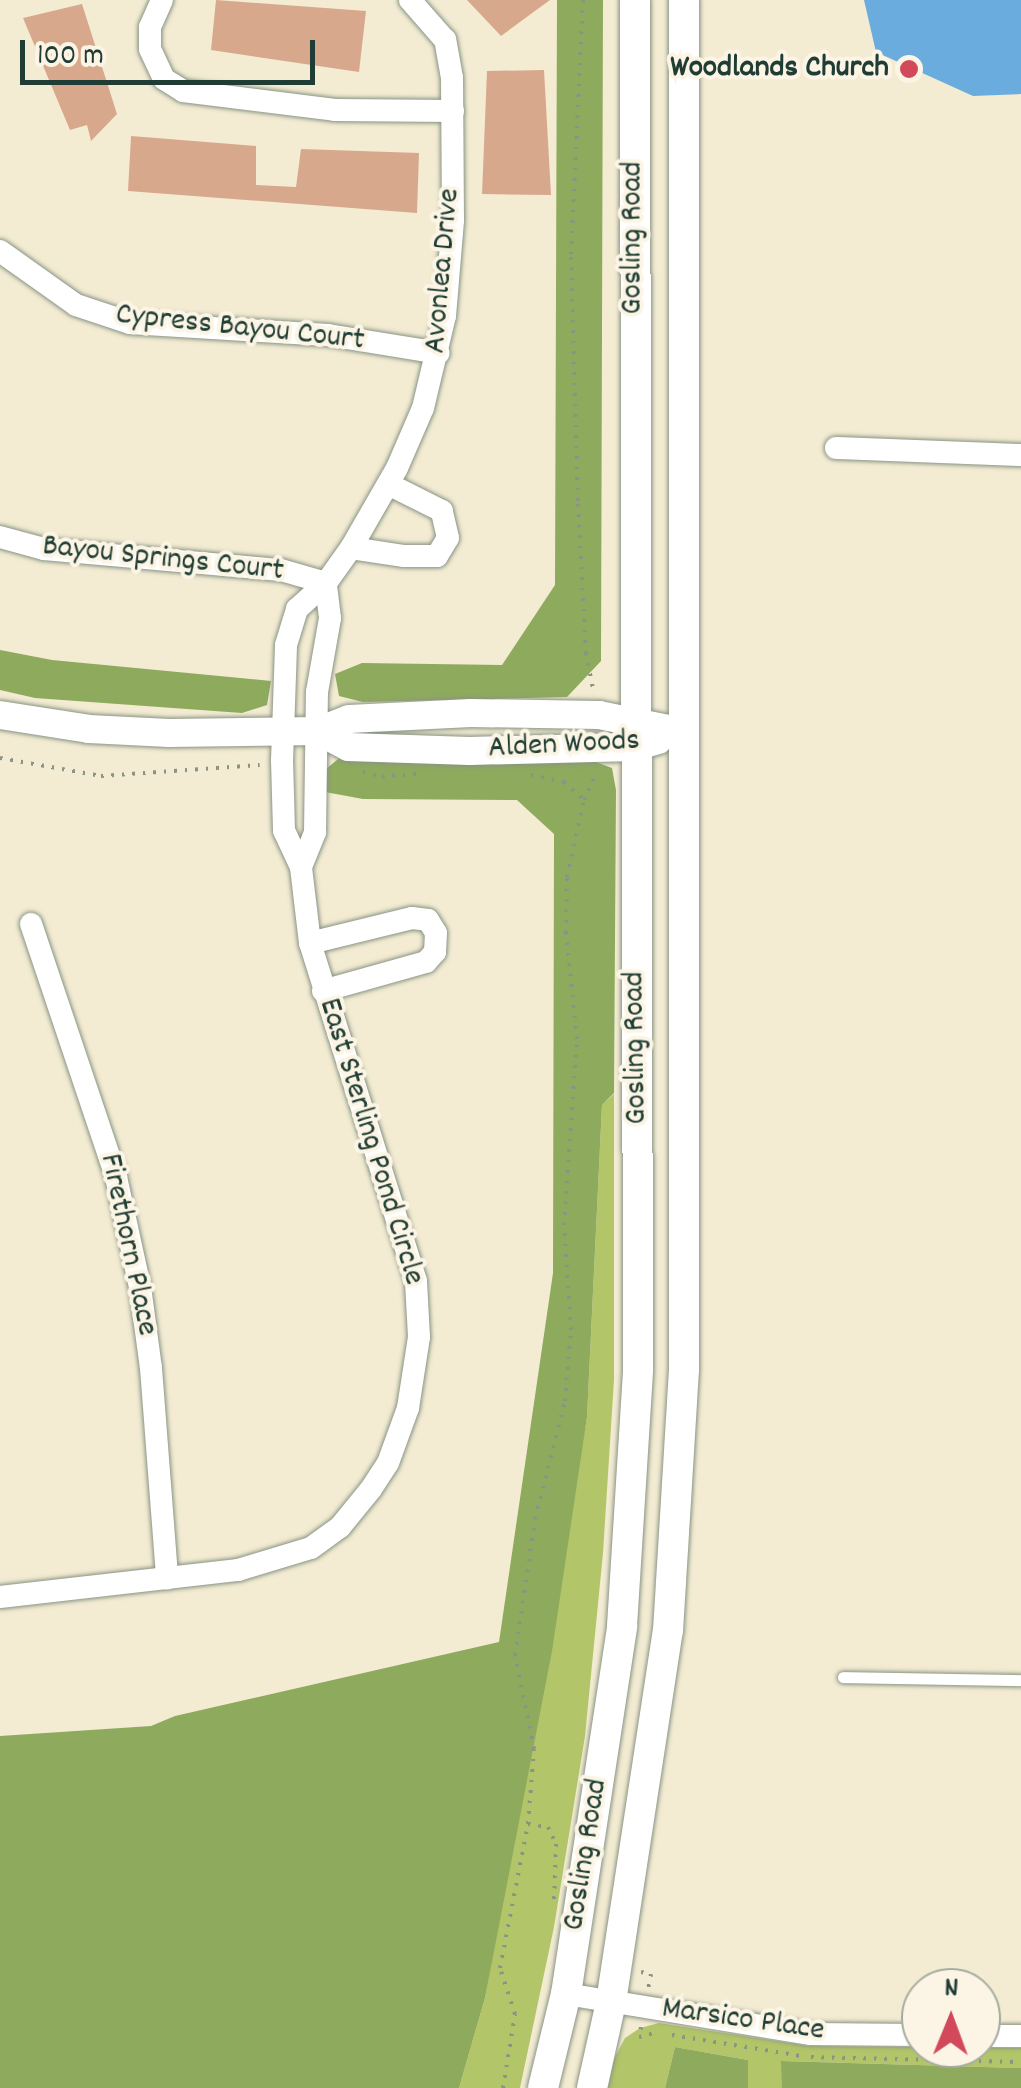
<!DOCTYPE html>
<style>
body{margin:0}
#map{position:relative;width:1021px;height:2088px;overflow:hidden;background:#f3ecd3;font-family:Dekko,sans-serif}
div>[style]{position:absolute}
.green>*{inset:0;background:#b3c569}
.forest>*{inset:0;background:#8eaa5d}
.water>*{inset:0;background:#6bacdf}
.building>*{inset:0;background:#d8a88c}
.path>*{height:4px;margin-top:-2px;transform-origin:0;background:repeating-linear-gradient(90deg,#899484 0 2.5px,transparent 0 10.5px)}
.roads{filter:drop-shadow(0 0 2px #899484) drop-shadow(0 0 2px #899484)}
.service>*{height:11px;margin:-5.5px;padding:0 5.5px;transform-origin:5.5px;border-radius:5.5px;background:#fff}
.minor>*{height:22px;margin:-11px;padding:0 11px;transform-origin:11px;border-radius:11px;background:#fff}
.tertiary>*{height:28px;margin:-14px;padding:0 14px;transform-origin:14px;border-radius:14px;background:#fff}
.secondary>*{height:30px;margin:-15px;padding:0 15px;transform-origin:15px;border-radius:15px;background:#fff}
.dots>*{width:28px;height:28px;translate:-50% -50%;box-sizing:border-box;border:5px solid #fcf5e5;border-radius:50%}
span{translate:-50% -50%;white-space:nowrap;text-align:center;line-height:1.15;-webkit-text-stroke:8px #fcf5e5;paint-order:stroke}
.poi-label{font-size:32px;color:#1f3d34;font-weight:700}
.right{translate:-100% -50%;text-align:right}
.street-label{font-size:32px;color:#1f3d34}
.north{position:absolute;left:901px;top:1968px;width:100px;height:100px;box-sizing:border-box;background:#fcf5e5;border:2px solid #a4ab9e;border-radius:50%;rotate:1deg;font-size:28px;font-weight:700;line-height:40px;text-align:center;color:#1f3d34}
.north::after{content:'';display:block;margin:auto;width:35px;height:45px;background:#d1495b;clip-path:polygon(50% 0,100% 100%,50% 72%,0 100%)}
.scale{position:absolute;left:20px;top:40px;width:295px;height:45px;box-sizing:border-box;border:5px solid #1f3d34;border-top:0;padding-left:12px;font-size:30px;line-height:35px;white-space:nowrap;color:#1f3d34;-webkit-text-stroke:8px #fcf5e5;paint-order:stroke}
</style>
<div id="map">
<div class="green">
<div style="clip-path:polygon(614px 1094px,614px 1380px,603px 1553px,585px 1736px,554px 1927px,520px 2088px,459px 2088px,485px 1998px,587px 1417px,602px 1105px)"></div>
<div style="clip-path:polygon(659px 2023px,809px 2046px,1021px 2048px,1021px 2068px,782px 2061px,782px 2088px,748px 2088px,748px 2060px,675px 2047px,665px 2088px,608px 2088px,614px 2059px,625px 2038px,640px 2028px)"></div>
</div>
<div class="forest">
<div style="clip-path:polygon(557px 0,603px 0,601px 661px,567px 697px,363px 702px,339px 696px,335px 674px,362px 663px,502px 665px,555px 585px)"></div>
<div style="clip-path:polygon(0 650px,52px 660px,271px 681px,267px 705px,242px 713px,35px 698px,0 690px)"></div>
<div style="clip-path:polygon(343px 755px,593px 761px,612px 768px,616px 790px,614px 1093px,602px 1105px,587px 1417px,552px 1651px,485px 1998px,459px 2088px,0 2088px,0 1736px,151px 1726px,175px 1716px,499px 1642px,553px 1273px,554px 834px,517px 800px,363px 799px,325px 792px,326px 769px)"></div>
<div style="clip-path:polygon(675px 2047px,748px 2060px,748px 2088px,665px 2088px)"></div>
<div style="clip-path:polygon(781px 2061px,1021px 2068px,1021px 2088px,782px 2088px)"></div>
</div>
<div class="water">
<div style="clip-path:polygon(864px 0,1021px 0,1021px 94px,973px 96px,876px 52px)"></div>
</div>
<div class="building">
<div style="clip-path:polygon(216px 0,366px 11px,359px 72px,211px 50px)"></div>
<div style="clip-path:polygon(467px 0,550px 0,501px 36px)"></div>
<div style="clip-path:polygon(82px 4px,117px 114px,91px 141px,87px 125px,70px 130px,23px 18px)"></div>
<div style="clip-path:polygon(544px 70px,551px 195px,482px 194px,487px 71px)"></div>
<div style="clip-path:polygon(131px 136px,256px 146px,256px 185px,296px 187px,301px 149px,419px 153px,417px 213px,128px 191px)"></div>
</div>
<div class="path">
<div style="left:583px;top:0;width:257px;rotate:92.7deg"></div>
<div style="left:571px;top:257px;width:247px;rotate:88.4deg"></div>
<div style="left:578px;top:504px;width:149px;rotate:86.9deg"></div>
<div style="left:586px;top:653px;width:42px;rotate:79deg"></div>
<div style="left:0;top:758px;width:103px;rotate:10.1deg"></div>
<div style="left:101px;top:776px;width:159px;rotate:-4deg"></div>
<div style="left:363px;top:772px;width:20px;rotate:15deg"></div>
<div style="left:382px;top:777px;width:36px;rotate:-5deg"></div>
<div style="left:531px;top:775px;width:34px;rotate:12deg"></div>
<div style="left:564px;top:782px;width:27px;rotate:42deg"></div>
<div style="left:528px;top:1824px;width:20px;rotate:9deg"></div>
<div style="left:548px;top:1827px;width:19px;rotate:65deg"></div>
<div style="left:556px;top:1844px;width:56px;rotate:92deg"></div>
<div style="left:641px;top:1972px;width:10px;rotate:11deg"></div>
<div style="left:651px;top:1974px;width:15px;rotate:101deg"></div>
<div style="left:641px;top:2027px;width:10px;rotate:101deg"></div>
<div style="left:639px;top:2037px;width:20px;rotate:-15deg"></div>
<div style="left:672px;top:2035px;width:131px;rotate:9.2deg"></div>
<div style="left:811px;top:2057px;width:210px;rotate:1.4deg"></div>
<div style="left:503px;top:2088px;width:75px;rotate:-80.8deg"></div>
<div style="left:515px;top:2014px;width:48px;rotate:-108.1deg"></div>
<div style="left:500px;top:1968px;width:147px;rotate:-79deg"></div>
<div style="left:528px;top:1824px;width:75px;rotate:-85.4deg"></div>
<div style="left:534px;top:1749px;width:96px;rotate:-101.4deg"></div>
<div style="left:515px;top:1655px;width:137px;rotate:-81.6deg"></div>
<div style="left:535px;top:1519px;width:122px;rotate:-75.7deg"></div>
<div style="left:565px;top:1401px;width:71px;rotate:-85.2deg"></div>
<div style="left:571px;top:1330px;width:105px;rotate:-93.8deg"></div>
<div style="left:564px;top:1225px;width:186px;rotate:-86deg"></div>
<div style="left:577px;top:1039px;width:107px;rotate:-95.9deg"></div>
<div style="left:566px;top:933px;width:56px;rotate:-89deg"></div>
<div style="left:567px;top:877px;width:79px;rotate:-77.6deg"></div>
<div style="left:584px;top:800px;width:30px;rotate:-66deg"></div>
</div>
<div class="roads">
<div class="service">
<div style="left:843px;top:1677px;width:178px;rotate:1deg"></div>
</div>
<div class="minor">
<div style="left:162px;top:0;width:30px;rotate:114deg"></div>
<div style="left:150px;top:27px;width:22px;rotate:90deg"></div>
<div style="left:150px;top:49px;width:33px;rotate:65deg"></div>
<div style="left:164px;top:79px;width:22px;rotate:32deg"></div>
<div style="left:183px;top:91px;width:153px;rotate:7.1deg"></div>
<div style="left:335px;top:110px;width:118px;rotate:0.5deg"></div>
<div style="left:0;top:251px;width:93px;rotate:35.4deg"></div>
<div style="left:76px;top:305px;width:57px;rotate:18.4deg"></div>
<div style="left:130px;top:323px;width:198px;rotate:3.5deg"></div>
<div style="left:328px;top:335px;width:112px;rotate:9.2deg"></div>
<div style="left:836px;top:448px;width:185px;rotate:2.2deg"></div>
<div style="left:0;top:537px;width:46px;rotate:15.3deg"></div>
<div style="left:44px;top:549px;width:238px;rotate:5.1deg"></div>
<div style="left:281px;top:570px;width:47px;rotate:16.1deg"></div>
<div style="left:351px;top:548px;width:54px;rotate:8.6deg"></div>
<div style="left:404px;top:556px;width:33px"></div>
<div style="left:437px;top:556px;width:21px;rotate:-59deg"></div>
<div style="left:448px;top:538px;width:28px;rotate:-103deg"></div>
<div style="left:442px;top:511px;width:60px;rotate:-153.4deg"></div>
<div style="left:301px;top:867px;width:38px;rotate:-68deg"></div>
<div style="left:315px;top:832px;width:140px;rotate:-89.2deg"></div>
<div style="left:317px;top:692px;width:75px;rotate:-80deg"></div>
<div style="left:330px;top:618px;width:35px;rotate:-97deg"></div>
<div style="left:31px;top:924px;width:267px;rotate:71.4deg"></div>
<div style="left:116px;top:1177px;width:113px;rotate:77.7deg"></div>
<div style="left:140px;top:1287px;width:82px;rotate:82.3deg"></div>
<div style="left:151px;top:1368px;width:211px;rotate:85.6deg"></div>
<div style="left:310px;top:943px;width:105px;rotate:-13.8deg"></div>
<div style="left:412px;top:918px;width:16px;rotate:7deg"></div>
<div style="left:428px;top:920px;width:15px;rotate:58deg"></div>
<div style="left:436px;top:933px;width:19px;rotate:93deg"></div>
<div style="left:435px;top:952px;width:13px;rotate:132deg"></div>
<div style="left:426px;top:962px;width:107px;rotate:164.3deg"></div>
<div style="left:0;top:1597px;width:240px;rotate:-6.5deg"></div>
<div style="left:238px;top:1570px;width:76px;rotate:-16.8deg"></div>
<div style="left:311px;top:1548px;width:36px;rotate:-36deg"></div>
<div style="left:340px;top:1527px;width:49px;rotate:-50.8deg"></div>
<div style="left:371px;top:1489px;width:31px;rotate:-57deg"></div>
<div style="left:388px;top:1463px;width:59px;rotate:-70deg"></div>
<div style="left:408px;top:1408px;width:72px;rotate:-81.2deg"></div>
<div style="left:419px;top:1337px;width:56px;rotate:-93.1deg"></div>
<div style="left:416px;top:1281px;width:354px;rotate:-107.4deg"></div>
<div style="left:310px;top:943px;width:77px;rotate:-96.8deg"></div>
<div style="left:301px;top:867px;width:40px;rotate:-115deg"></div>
<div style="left:284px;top:831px;width:70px;rotate:-91.6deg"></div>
<div style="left:282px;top:761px;width:116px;rotate:-88deg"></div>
<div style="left:286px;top:645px;width:38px;rotate:-73deg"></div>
<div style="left:297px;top:609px;width:39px;rotate:-42deg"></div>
<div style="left:326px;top:583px;width:43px;rotate:-54.5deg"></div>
<div style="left:351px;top:548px;width:92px;rotate:-60.1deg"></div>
<div style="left:397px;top:468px;width:65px;rotate:-66.6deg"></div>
<div style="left:423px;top:408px;width:95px;rotate:-76.6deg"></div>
<div style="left:445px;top:316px;width:96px;rotate:-85.2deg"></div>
<div style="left:453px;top:220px;width:142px;rotate:-90.4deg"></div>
<div style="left:452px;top:78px;width:39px;rotate:-100deg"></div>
<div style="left:445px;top:40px;width:53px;rotate:-131.2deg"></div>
<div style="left:566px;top:1994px;width:248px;rotate:9.3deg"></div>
<div style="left:811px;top:2034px;width:110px;rotate:0.5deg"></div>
<div style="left:981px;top:2036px;width:40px"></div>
</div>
<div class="tertiary">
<div style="left:0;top:715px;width:90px;rotate:8.9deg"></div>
<div style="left:89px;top:729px;width:80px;rotate:2.9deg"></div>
<div style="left:169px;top:733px;width:149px;rotate:-0.8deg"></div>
<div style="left:318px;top:731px;width:33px;rotate:-21deg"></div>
<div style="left:349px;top:719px;width:122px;rotate:-2.8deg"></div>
<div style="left:471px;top:713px;width:128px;rotate:0.9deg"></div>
<div style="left:599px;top:715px;width:86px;rotate:11.4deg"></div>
<div style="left:318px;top:731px;width:34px;rotate:28deg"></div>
<div style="left:348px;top:747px;width:122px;rotate:1.9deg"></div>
<div style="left:470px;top:751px;width:164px;rotate:-1.4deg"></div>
<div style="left:634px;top:747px;width:25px;rotate:-16deg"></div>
</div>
<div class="secondary">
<div style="left:543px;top:2088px;width:97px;rotate:-76.3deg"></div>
<div style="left:566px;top:1994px;width:372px;rotate:-81.3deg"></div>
<div style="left:622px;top:1626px;width:257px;rotate:-86.4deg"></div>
<div style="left:638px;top:1369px;width:1369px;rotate:-90.13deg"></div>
<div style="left:592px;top:2088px;width:88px;rotate:-77.5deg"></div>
<div style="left:611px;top:2002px;width:375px;rotate:-81.3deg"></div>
<div style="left:668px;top:1631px;width:261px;rotate:-86.5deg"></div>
<div style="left:684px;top:1370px;width:1370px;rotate:-90deg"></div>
</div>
</div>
<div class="dots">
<div style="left:909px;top:69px;background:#d1495b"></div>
</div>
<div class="poi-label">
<span class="right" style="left:889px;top:69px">Woodlands Church</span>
</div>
<div class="street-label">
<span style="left:634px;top:238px;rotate:-90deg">Gosling Road</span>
<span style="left:444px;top:271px;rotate:-85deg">Avonlea Drive</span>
<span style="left:240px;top:329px;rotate:6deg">Cypress Bayou Court</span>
<span style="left:163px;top:560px;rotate:6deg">Bayou Springs Court</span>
<span style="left:564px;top:746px;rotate:-3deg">Alden Woods</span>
<span style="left:637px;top:1048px;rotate:-91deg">Gosling Road</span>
<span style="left:370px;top:1142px;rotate:73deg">East Sterling Pond Circle</span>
<span style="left:127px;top:1245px;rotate:78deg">Firethorn Place</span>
<span style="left:587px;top:1855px;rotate:-81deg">Gosling Road</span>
<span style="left:743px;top:2021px;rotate:8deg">Marsico Place</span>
</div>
<div class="north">N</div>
<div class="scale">100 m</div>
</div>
